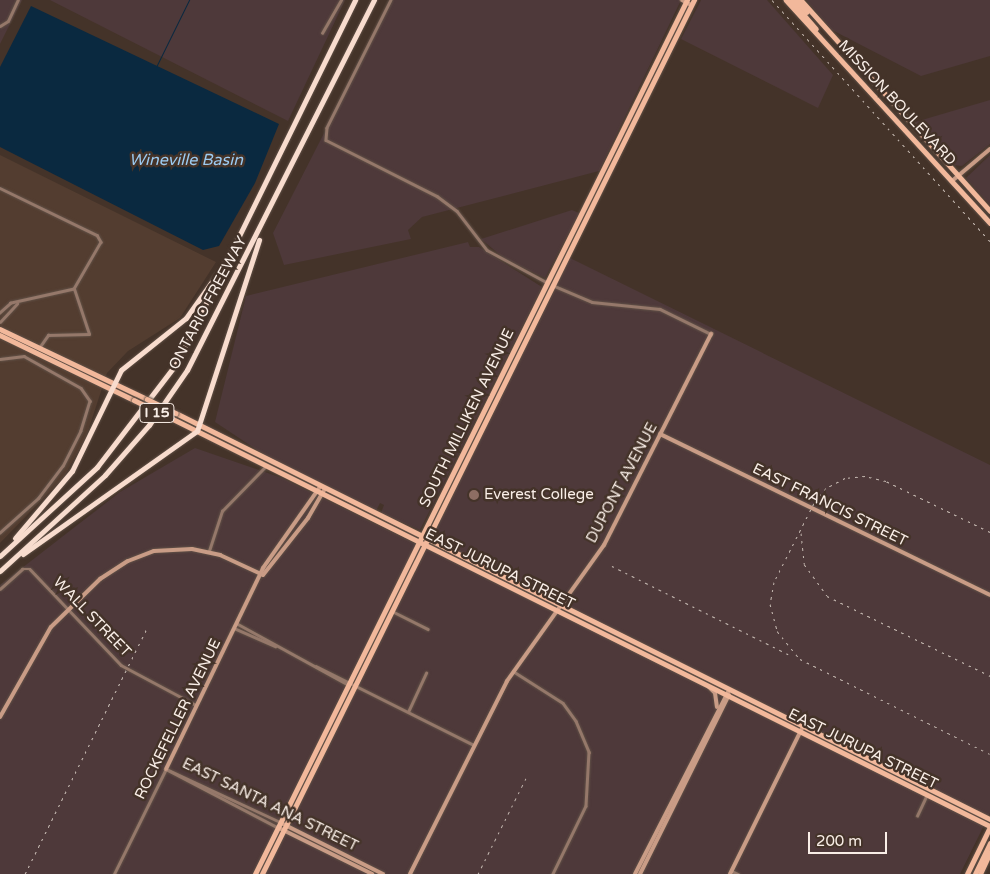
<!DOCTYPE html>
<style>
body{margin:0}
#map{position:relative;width:990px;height:874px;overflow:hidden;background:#443329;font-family:"Varela Round",sans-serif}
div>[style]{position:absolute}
.built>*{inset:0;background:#533d30}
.industrial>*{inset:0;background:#4e393a}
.water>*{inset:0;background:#0a2940}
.stream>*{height:1px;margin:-0.5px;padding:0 0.5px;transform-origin:0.5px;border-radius:0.5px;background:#0a2940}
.roads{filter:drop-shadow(0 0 1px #615147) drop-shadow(0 0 1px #615147)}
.street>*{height:2.5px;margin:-1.25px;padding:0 1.25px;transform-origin:1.25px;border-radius:1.25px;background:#95786a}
.secondary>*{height:4px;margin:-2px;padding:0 2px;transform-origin:2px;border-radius:2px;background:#c99c86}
.primary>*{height:4.5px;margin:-2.25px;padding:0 2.25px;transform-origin:2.25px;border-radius:2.25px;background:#f2b89b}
.highway>*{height:5px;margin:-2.5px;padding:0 2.5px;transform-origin:2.5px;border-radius:2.5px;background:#f8dcce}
.rail>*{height:1px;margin-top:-0.5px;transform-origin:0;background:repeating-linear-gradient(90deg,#c7bbb3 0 2.5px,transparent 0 7.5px)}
.bridges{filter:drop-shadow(0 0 1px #615147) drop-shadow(0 0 1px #615147)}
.primary-bridge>*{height:4.5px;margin:-2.25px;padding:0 2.25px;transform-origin:2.25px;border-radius:2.25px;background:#f2b89b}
.dots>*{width:14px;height:14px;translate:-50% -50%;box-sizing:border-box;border:2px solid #443329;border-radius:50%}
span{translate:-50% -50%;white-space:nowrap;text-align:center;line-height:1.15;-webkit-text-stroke:5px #443329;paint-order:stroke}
.shield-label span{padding:1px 4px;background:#443329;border:1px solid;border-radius:4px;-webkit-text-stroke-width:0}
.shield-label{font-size:14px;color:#f9eee7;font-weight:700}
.street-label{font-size:15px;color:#f9eee7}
.poi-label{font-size:15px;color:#f9eee7}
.left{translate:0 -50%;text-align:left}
.water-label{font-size:16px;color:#9ccbf2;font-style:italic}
.scale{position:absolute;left:808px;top:832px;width:79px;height:22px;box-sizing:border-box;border:2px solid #f9eee7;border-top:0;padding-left:6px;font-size:15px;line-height:18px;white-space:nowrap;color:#f9eee7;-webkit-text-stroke:4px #443329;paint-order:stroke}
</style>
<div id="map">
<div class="built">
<div style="clip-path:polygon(0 155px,216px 262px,180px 318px,128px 351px,107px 373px,86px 437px,64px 477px,0 543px)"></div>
</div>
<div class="industrial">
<div style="clip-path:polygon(0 0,22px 0,0 44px)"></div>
<div style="clip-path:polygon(50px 0,345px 0,288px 121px)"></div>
<div style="clip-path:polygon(392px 0,681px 0,599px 171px,422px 217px,408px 230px,411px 239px,284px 265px,273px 233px)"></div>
<div style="clip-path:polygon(701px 0,767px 0,833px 75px,818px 108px,681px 39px)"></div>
<div style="clip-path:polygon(806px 0,990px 0,990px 56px,921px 76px,832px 30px)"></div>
<div style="clip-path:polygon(990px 100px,990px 144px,962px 166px,953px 165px,915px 122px)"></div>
<div style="clip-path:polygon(990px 155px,990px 205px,966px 178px)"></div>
<div style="clip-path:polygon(572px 210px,579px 213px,545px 278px,505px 259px,481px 239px)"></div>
<div style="clip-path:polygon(468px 242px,470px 247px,479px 247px,542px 287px,420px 530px,381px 513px,384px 505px,380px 503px,376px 511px,269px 458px,215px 422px,246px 296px)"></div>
<div style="clip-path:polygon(570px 258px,990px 465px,990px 813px,960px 874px,0 874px,0 585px,120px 492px,195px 448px,282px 478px,426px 549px)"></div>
</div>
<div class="water">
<div style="clip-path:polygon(31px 6px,279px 124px,255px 183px,219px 246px,203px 250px,0 147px,0 67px)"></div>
</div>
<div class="stream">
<div style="left:156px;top:67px;width:75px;rotate:-63.8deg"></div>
</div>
<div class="roads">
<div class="street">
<div style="left:391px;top:0;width:143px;rotate:116.6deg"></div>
<div style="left:327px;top:128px;width:12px;rotate:95deg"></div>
<div style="left:326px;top:140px;width:124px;rotate:26.8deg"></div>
<div style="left:437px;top:196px;width:25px;rotate:37deg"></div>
<div style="left:457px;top:211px;width:49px;rotate:52.4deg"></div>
<div style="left:487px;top:250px;width:69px;rotate:28.4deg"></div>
<div style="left:0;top:26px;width:9px;rotate:-32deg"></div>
<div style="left:8px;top:21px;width:23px;rotate:-65deg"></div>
<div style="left:322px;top:33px;width:38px;rotate:-60deg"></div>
<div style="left:0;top:188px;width:108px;rotate:25.9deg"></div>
<div style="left:97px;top:235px;width:8px;rotate:60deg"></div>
<div style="left:101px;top:242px;width:54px;rotate:119.9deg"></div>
<div style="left:74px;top:289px;width:65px;rotate:167.5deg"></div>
<div style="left:11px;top:303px;width:15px;rotate:138deg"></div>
<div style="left:552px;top:285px;width:43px;rotate:23deg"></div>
<div style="left:592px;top:302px;width:68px;rotate:5.9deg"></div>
<div style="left:660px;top:309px;width:57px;rotate:26.1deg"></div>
<div style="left:0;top:322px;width:25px;rotate:-47deg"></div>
<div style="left:39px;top:348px;width:16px;rotate:-55deg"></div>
<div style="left:48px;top:335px;width:41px;rotate:-1.4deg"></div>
<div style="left:89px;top:334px;width:47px;rotate:-108.4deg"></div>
<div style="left:0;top:359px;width:24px;rotate:-7deg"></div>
<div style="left:24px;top:356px;width:65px;rotate:29.3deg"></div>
<div style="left:81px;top:388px;width:16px;rotate:55deg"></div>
<div style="left:90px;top:401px;width:31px;rotate:107deg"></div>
<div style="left:81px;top:431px;width:39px;rotate:117deg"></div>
<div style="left:63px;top:466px;width:40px;rotate:127deg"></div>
<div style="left:39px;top:498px;width:52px;rotate:138.1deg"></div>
<div style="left:209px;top:551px;width:42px;rotate:-72deg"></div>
<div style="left:222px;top:511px;width:62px;rotate:-45.7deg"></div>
<div style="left:0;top:589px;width:30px;rotate:-42deg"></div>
<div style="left:22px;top:569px;width:8px"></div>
<div style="left:30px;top:569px;width:132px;rotate:46.5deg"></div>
<div style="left:121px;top:665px;width:85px;rotate:28.1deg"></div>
<div style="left:392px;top:611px;width:40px;rotate:26.6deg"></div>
<div style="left:238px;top:624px;width:127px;rotate:28.8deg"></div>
<div style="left:236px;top:629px;width:43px;rotate:23.6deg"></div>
<div style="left:316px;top:666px;width:177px;rotate:26.6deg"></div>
<div style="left:513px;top:671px;width:59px;rotate:32.6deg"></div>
<div style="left:563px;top:703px;width:22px;rotate:54deg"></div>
<div style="left:576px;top:721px;width:34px;rotate:67deg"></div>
<div style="left:589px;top:752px;width:54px;rotate:93.2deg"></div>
<div style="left:586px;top:806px;width:76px;rotate:115.9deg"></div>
<div style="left:408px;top:712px;width:43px;rotate:-65.2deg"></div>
<div style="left:166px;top:769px;width:125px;rotate:27.6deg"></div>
<div style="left:166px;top:769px;width:126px;rotate:24.9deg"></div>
<div style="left:917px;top:816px;width:23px;rotate:-65deg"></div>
<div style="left:732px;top:871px;width:7px;rotate:27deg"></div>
<div style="left:114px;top:874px;width:117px;rotate:-63.7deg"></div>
</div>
<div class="secondary">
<div style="left:682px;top:0;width:10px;rotate:29deg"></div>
<div style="left:952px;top:181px;width:50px;rotate:-40.1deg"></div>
<div style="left:660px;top:434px;width:367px;rotate:26deg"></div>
<div style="left:263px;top:575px;width:73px;rotate:-51.7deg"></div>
<div style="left:308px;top:518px;width:34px;rotate:-60deg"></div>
<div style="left:709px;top:687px;width:8px;rotate:45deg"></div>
<div style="left:715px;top:693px;width:14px;rotate:82deg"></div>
<div style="left:0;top:717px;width:103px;rotate:-60.5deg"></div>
<div style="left:51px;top:627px;width:69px;rotate:-44.4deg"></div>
<div style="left:100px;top:579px;width:33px;rotate:-33deg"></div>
<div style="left:128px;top:561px;width:28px;rotate:-21deg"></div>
<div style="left:154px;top:551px;width:38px;rotate:-3deg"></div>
<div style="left:192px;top:549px;width:29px;rotate:12deg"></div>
<div style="left:220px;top:555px;width:47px;rotate:24.9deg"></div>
<div style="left:166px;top:769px;width:223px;rotate:-64.2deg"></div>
<div style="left:263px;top:568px;width:99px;rotate:-54.9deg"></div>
<div style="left:281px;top:823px;width:114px;rotate:26.6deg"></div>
<div style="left:279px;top:828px;width:104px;rotate:26.3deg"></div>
<div style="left:410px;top:874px;width:216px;rotate:-63.3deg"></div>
<div style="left:507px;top:681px;width:167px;rotate:-54.5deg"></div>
<div style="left:604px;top:545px;width:237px;rotate:-63.1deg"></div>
<div style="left:635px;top:874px;width:207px;rotate:-62.9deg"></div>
<div style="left:640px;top:874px;width:200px;rotate:-63.6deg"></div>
<div style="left:730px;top:874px;width:165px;rotate:-63.7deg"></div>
</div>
<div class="primary">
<div style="left:786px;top:0;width:302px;rotate:47.5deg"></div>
<div style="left:791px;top:0;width:38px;rotate:49deg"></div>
<div style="left:796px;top:0;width:16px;rotate:47deg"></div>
<div style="left:801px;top:0;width:283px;rotate:48.1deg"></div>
<div style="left:0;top:329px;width:163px;rotate:25.5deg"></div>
<div style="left:0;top:335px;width:149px;rotate:25.9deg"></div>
<div style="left:176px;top:413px;width:910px;rotate:26.51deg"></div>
<div style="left:163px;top:414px;width:924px;rotate:26.48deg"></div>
<div style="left:255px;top:874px;width:975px;rotate:-63.7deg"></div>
<div style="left:262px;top:874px;width:975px;rotate:-63.7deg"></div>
<div style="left:967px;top:874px;width:52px;rotate:-63.9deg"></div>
<div style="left:975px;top:874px;width:34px;rotate:-64deg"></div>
<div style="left:980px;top:874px;width:23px;rotate:-65deg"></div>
</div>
<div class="highway">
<div style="left:15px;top:538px;width:88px;rotate:-49.6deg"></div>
<div style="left:72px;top:471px;width:112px;rotate:-64.1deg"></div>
<div style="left:121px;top:370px;width:83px;rotate:-38.7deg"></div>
<div style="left:186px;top:318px;width:72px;rotate:-54.6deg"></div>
<div style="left:23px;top:554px;width:213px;rotate:-35.3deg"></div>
<div style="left:197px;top:431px;width:201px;rotate:-72deg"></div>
<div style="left:0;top:556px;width:132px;rotate:-42.5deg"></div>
<div style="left:97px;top:467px;width:130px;rotate:-52.5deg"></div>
<div style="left:176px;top:364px;width:406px;rotate:-63.8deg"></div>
<div style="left:0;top:571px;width:142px;rotate:-42.4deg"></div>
<div style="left:105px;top:475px;width:67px;rotate:-48.7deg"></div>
<div style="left:149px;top:425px;width:67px;rotate:-55.4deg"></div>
<div style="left:187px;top:370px;width:415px;rotate:-63.2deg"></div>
</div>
</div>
<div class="rail">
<div style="left:772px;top:0;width:325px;rotate:47.9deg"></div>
<div style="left:990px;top:532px;width:116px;rotate:-153.9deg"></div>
<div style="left:886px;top:481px;width:22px;rotate:-167deg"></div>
<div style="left:865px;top:476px;width:20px;rotate:174deg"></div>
<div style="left:845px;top:478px;width:21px;rotate:152deg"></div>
<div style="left:826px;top:488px;width:19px;rotate:129deg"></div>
<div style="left:814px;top:503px;width:89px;rotate:116.9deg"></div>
<div style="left:774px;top:582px;width:22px;rotate:100deg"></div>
<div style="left:770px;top:604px;width:28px;rotate:75deg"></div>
<div style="left:777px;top:631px;width:36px;rotate:51deg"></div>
<div style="left:800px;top:659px;width:212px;rotate:26.6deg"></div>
<div style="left:801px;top:533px;width:31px;rotate:84deg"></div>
<div style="left:804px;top:564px;width:39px;rotate:54deg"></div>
<div style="left:827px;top:596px;width:182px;rotate:26.1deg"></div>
<div style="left:612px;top:566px;width:201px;rotate:26.6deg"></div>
<div style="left:25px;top:874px;width:275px;rotate:-63.6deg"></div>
<div style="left:478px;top:874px;width:110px;rotate:-63.4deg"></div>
</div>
<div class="bridges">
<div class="primary-bridge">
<div style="left:147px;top:399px;width:32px;rotate:26deg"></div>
<div style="left:134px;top:400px;width:32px;rotate:26deg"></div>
</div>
</div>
<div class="dots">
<div style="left:474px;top:495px;background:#8d6e63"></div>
</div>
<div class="shield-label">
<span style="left:157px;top:413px">I 15</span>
</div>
<div class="street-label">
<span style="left:897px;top:103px;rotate:47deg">MISSION BOULEVARD</span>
<span style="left:208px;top:303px;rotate:-62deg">ONTARIO FREEWAY</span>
<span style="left:467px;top:418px;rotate:-64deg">SOUTH MILLIKEN AVENUE</span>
<span style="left:622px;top:483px;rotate:-62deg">DUPONT AVENUE</span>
<span style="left:830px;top:505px;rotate:26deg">EAST FRANCIS STREET</span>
<span style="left:500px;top:569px;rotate:26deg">EAST JURUPA STREET</span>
<span style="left:92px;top:617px;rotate:46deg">WALL STREET</span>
<span style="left:178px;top:719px;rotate:-64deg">ROCKEFELLER AVENUE</span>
<span style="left:863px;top:749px;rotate:26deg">EAST JURUPA STREET</span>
<span style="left:270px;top:805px;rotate:26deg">EAST SANTA ANA STREET</span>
</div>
<div class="poi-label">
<span class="left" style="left:484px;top:495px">Everest College</span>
</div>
<div class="water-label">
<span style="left:186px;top:160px">Wineville Basin</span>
</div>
<div class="scale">200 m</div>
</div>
